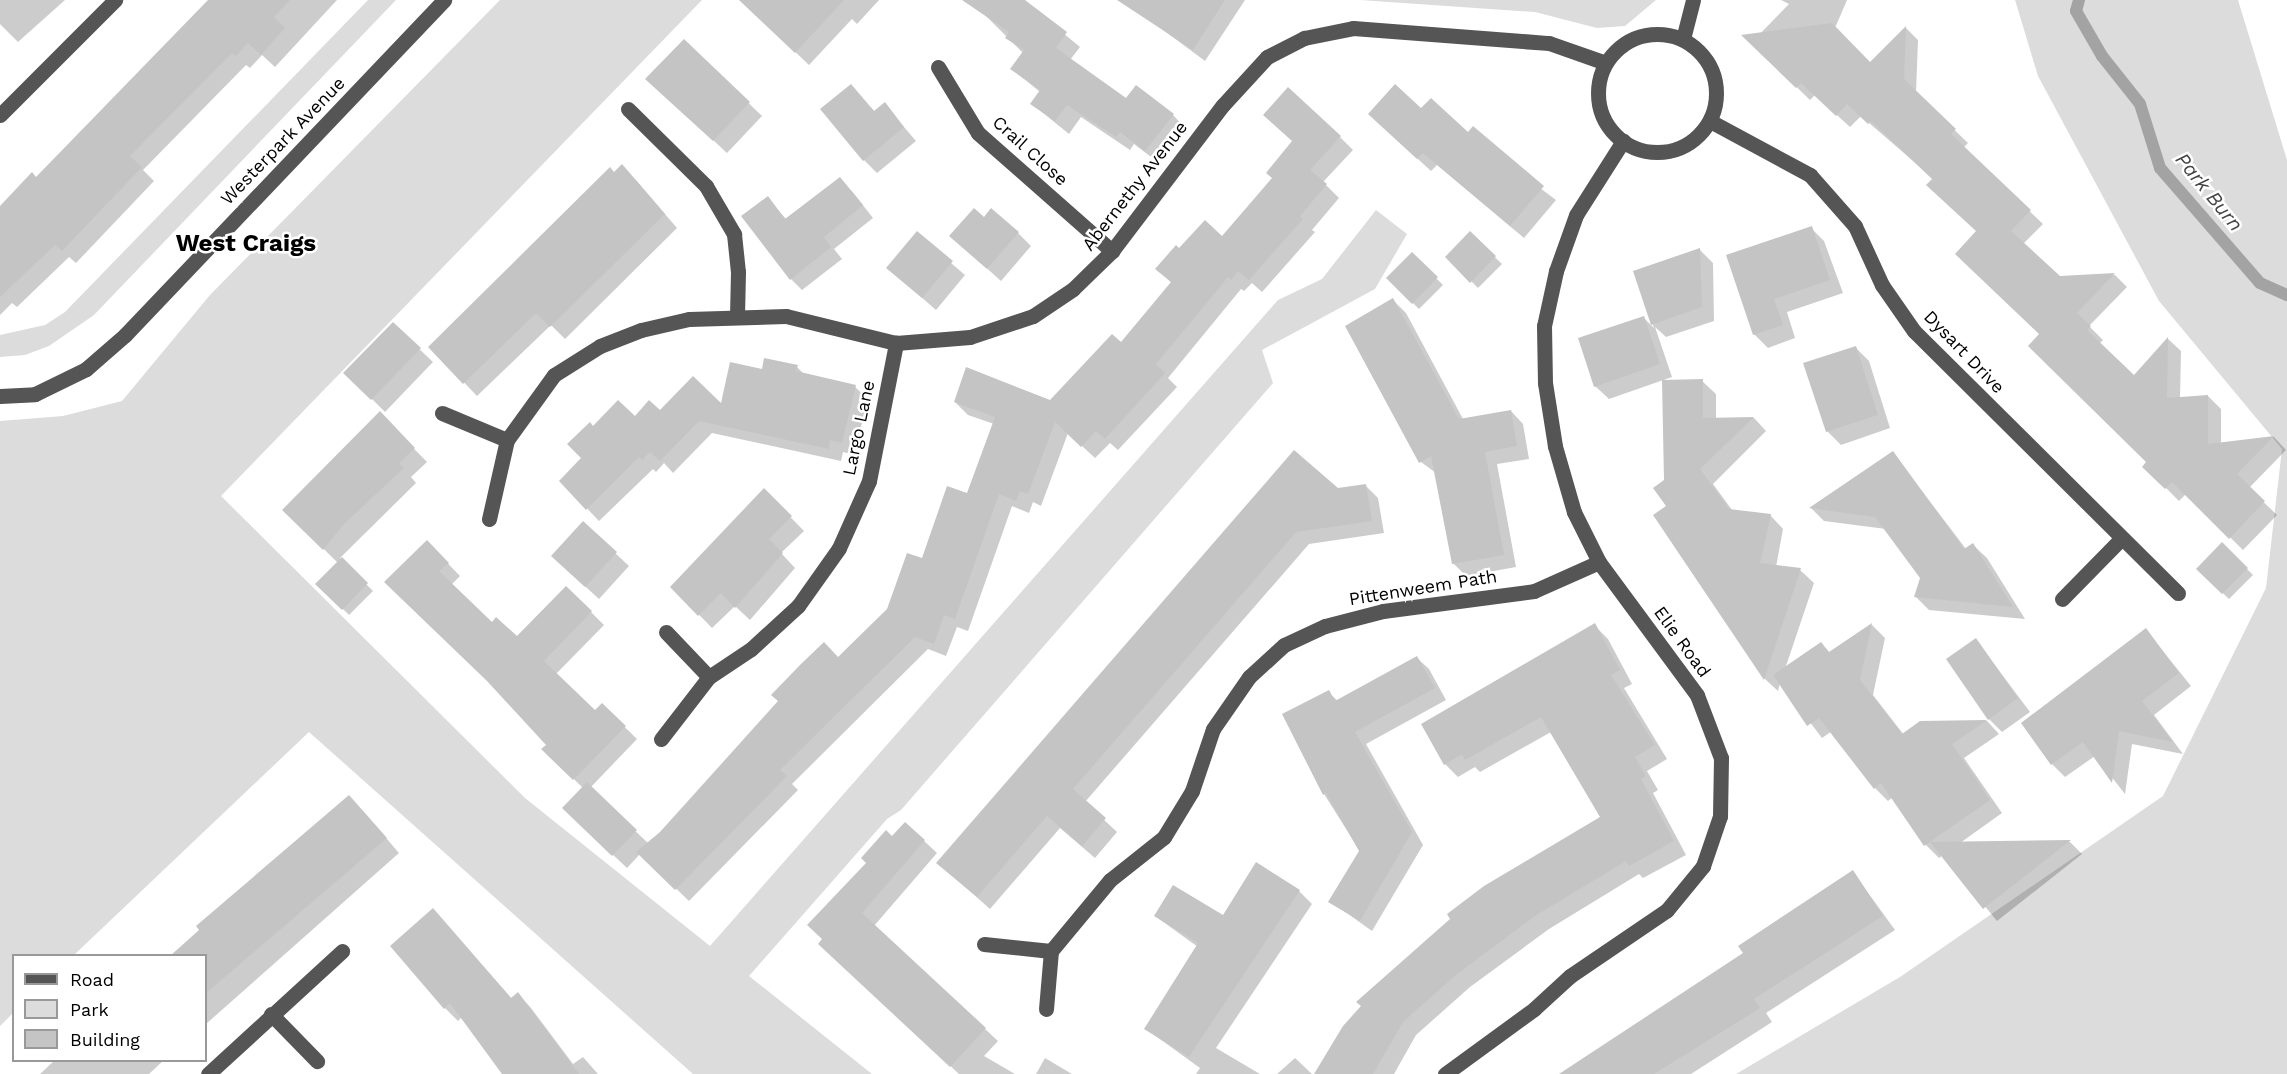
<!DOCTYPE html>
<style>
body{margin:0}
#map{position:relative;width:2287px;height:1074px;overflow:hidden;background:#fff;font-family:"Work Sans",sans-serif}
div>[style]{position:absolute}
.green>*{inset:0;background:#dcdcdc}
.shadow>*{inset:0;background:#0003}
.stream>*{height:12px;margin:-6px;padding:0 6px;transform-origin:6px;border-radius:6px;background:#a3a3a3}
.building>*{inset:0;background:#c4c4c4}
.minor>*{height:15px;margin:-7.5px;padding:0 7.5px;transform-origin:7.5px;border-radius:7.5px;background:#555}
.minor>.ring{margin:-7.5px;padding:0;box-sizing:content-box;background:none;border:15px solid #555;border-radius:50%}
span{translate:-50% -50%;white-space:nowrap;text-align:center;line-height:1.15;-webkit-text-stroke:5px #fff;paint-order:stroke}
.street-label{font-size:18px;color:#000}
.water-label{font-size:20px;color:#444;font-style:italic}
.district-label{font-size:24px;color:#000;font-weight:700}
.legend{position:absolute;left:12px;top:954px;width:195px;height:108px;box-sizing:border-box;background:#fff;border:2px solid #999;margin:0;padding:8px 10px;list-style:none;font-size:18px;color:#000}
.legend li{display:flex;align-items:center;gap:12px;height:30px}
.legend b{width:30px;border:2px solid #999}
</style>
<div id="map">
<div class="green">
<div style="clip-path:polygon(368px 0,396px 0,94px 315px,49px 346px,25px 355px,0 357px,0 335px,45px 325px,65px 312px)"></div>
<div style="clip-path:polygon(500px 0,702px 0,221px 496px,525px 798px,710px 946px,1278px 300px,1322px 279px,1376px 210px,1407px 234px,1375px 289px,1262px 350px,1273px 383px,901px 810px,887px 819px,749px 976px,872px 1074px,693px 1074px,309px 732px,74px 955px,14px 956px,13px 1013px,0 1026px,0 421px,63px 416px,122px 401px,210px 295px)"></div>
<div style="clip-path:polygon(1360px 0,1656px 0,1625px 26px,1597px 28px,1535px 12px)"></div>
<div style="clip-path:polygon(2015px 0,2238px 0,2287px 160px,2287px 1074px,1736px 1074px,1900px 977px,2163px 796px,2266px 588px,2282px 449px,2159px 301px,2038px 76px)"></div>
</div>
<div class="shadow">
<div style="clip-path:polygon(0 0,65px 0,18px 42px,0 24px)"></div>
<div style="clip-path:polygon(209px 0,337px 0,275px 67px,262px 55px,250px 68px,246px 65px,143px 170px,154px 181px,76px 263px,69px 257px,17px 307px,12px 303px,0 315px,0 208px,37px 179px)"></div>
<div style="clip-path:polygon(772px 0,879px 0,857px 24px,852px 19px,809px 65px,771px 29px)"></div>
<div style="clip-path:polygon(970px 0,1023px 0,1080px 47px,1070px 60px,1127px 100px,1173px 115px,1186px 129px,1159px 163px,1134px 144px,1130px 150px,1081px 117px,1069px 134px,1032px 104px,1040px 92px,1012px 69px,1023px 53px)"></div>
<div style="clip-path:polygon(1159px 0,1245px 0,1205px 61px,1147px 18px)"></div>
<div style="clip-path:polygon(1781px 0,1847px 0,1835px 28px,1870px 64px,1906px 28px,1918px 40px,1916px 93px,1968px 143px,1963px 148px,2043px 224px,2023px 244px,2059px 278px,2115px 275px,2127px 287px,2089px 326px,2103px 340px,2099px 344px,2134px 377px,2168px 339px,2181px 351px,2180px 399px,2208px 396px,2221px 409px,2221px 444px,2274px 437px,2286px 450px,2249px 488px,2277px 515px,2243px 550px,2186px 494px,2179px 501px,2145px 467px,2148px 463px,2041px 335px,1977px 231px,1934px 179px,1861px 116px,1850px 127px,1815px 95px,1810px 100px,1751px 43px,1789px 4px)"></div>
<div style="clip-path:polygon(684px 41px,762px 116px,727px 153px,661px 92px)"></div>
<div style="clip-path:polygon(851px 86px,875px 112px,885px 105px,916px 141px,877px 173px,864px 160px)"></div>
<div style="clip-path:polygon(1421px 110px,1468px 134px,1556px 200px,1524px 238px,1437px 165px,1431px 171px,1383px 127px)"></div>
<div style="clip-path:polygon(1340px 137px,1353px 150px,1323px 182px,1339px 198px,1312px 230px,1315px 232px,1262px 292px,1252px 283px,1244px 291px,1241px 289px,1168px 378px,1177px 387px,1118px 450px,1110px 443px,1095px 458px,1068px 433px,1041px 506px,1033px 502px,1029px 513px,1012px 506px,968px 631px,957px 627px,946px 656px,928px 649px,792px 784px,798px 790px,689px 901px,640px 854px,627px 868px,578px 822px,583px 788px,543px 749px,548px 745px,492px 685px,386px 582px,427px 542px,460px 576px,451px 585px,492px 624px,517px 638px,566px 588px,591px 612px,604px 625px,556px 674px,595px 712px,602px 705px,637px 739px,590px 788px,649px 844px,888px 610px,968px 495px,994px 424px,968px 415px,955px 402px,1051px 402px,1122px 345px,1172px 283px,1157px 269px,1179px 250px,1222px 238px)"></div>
<div style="clip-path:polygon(614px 174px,635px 179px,677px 228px,565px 339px,551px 325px,477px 396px,430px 347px)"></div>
<div style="clip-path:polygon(851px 190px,873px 218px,834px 249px,842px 259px,802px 290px,791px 279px,767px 198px,787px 220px)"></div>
<div style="clip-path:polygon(1811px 228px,1824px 241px,1843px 293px,1787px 312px,1795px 338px,1768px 348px,1754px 334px)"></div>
<div style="clip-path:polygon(1018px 233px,1031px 246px,1001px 281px,951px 236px)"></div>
<div style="clip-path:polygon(1470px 233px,1502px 264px,1478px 288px,1447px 257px)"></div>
<div style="clip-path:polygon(917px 234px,965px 275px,936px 310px,888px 268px)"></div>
<div style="clip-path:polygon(1700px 250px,1713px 263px,1714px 321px,1666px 337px,1655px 327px,1672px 377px,1609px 399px,1595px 386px,1643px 317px,1654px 328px,1635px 272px)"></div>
<div style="clip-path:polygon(1412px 254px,1443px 285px,1419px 309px,1388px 278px)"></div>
<div style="clip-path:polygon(1393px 300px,1406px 313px,1463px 419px,1511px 411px,1523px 424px,1529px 459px,1497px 464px,1516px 567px,1466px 576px,1453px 563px,1436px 473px,1421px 462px)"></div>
<div style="clip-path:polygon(393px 324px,433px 362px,385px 412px,346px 373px)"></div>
<div style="clip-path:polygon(1856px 348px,1869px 361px,1890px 428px,1841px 445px,1827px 431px)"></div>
<div style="clip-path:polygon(797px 367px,805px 375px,855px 387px,868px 399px,854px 455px,843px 452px,841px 461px,712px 433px,673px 473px,664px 463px,656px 472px,653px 469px,599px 521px,561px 481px,584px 458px,593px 428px,660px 413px,722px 406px,764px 370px)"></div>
<div style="clip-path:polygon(1702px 381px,1716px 394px,1716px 419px,1754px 418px,1766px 431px,1713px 484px,1732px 510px,1770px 515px,1783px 529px,1776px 567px,1800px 570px,1814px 583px,1785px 669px,1821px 644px,1830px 653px,1872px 625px,1885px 638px,1873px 695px,1904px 735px,1920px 722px,1987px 721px,1999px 734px,1964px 758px,2002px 813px,1960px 843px,2070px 842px,2082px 854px,1997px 921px,1943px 855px,1939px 858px,1926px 845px,1893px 797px,1888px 801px,1875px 788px,1832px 731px,1822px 738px,1780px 683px,1778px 691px,1765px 679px,1655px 515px,1668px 506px,1666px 481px)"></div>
<div style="clip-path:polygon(380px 414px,427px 462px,411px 477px,416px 483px,340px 558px,373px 591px,349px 615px,318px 584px,338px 563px,284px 510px)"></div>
<div style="clip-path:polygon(1893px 453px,1966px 549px,1973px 545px,1987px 558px,2025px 619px,1929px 610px,1916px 597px,1921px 577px,1886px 529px,1824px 521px,1811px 508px)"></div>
<div style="clip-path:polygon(1366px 486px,1378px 498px,1384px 533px,1309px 544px,1085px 802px,1117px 832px,1095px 858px,1060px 828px,990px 909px,938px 863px,1338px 490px)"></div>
<div style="clip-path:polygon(764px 490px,804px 531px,781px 553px,795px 568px,750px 620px,735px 606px,712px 628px,672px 587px)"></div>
<div style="clip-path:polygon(583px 523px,629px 566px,599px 599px,566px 569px)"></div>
<div style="clip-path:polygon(2222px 544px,2253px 575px,2229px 599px,2198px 569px)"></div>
<div style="clip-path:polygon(1594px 625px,1608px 639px,1632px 684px,1624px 688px,1667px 759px,1647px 771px,1658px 790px,1653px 793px,1686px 855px,1643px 878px,1639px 874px,1549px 929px,1470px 987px,1416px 1035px,1394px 1074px,1316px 1074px,1602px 817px,1551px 732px,1480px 772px,1475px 767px,1458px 777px,1445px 764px)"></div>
<div style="clip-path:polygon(2146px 630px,2191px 686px,2154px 715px,2183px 754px,2132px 744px,2125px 794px,2095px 756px,2065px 777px,2052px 764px)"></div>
<div style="clip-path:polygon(1976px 640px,2030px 712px,2002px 732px,1989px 719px)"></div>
<div style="clip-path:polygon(1417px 658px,1429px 669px,1446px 700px,1366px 744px,1423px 845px,1372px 931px,1330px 901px,1360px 851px,1324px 794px,1328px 692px,1338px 701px)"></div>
<div style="clip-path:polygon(362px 810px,399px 853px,206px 1024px,206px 956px)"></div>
<div style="clip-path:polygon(906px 824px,937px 853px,874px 926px,998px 1041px,984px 1056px,1015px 1074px,959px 1074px,833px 956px,892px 838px)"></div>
<div style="clip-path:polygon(1853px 872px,1895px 930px,1766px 1013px,1772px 1022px,1691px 1074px,1562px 1074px,1745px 954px)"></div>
<div style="clip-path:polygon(1299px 891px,1312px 904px,1216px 1048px,1260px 1074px,1196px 1074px,1200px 1068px,1146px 1029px,1198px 947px,1155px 916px,1223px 917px)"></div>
<div style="clip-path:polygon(433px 910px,512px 999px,518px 994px,531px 1008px,573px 1064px,583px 1057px,598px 1074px,504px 1074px,462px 1017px,458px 1021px,445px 1008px)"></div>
<div style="clip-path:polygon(1045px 1058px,1072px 1074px,1036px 1074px)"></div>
<div style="clip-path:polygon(1295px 1058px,1312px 1074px,1277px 1074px)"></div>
<div style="clip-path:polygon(55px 1060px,164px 1060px,149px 1074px,40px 1074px)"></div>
</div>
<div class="stream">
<div style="left:2079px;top:0;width:11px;rotate:105deg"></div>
<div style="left:2076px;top:11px;width:52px;rotate:60deg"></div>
<div style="left:2102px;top:56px;width:61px;rotate:51.6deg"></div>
<div style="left:2140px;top:104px;width:67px;rotate:72.6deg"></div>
<div style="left:2160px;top:168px;width:152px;rotate:49deg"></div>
<div style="left:2260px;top:283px;width:30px;rotate:24deg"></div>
</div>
<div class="building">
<div style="clip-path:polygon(208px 0,290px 0,274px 17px,285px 28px,261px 55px,248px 43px,236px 56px,232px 53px,130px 156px,142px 167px,62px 251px,55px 245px,0 297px,0 206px,32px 172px,36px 177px)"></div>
<div style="clip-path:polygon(739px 0,844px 0,795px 53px)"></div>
<div style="clip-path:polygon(962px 0,1025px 0,1067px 32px,1056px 48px,1126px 98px,1136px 85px,1174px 114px,1145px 151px,1120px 132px,1116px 137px,1067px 105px,1055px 121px,1030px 104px,1040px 90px,1010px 69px,1024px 50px,1005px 38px,1009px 32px)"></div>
<div style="clip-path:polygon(1117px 0,1225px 0,1193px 50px)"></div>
<div style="clip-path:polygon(1832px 23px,1870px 62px,1906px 26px,1904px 79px,1956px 129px,1951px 134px,2031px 210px,2011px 231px,2060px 276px,2115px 273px,2077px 313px,2091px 326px,2087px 330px,2134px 375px,2168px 337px,2167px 398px,2208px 395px,2208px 444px,2274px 436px,2237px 474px,2265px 501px,2229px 539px,2172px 482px,2165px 489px,2142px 467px,2146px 462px,2028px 346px,2039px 334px,1955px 254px,1976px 231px,1926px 185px,1932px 179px,1871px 121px,1868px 124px,1847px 104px,1836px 116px,1801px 83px,1796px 88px,1741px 35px)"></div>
<div style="clip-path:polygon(684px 39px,750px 102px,713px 141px,645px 79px)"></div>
<div style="clip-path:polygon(851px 84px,874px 111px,885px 102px,904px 127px,863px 161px,820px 109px)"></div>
<div style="clip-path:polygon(1395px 84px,1421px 108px,1431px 98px,1468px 132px,1473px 126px,1544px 186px,1510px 226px,1423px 153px,1417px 159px,1368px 114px)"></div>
<div style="clip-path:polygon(1288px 87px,1341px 136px,1310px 170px,1327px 184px,1300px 216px,1303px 219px,1249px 280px,1238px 271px,1231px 280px,1228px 277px,1156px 364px,1165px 373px,1105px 439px,1096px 431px,1081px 447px,1055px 422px,1028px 494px,1020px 491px,1016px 501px,999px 494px,955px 619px,944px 615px,934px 644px,915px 637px,780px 770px,787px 776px,675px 890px,636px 852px,660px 832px,778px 701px,771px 695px,801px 664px,824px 642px,838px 657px,887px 609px,907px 553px,922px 558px,947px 486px,967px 493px,995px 417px,954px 402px,966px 367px,1050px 400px,1112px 334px,1121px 342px,1171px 282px,1155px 269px,1176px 245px,1179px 248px,1205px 220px,1222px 236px,1272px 178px,1266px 173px,1292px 141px,1263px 115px)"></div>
<div style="clip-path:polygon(622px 164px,665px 214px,550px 327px,536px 313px,463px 384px,428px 347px,610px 167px,614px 172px)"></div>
<div style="clip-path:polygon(840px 177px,863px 205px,824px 237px,831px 247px,790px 280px,741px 216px,768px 196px,785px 219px)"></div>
<div style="clip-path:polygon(974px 208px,984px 217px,991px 208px,1019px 232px,987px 269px,949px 236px)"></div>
<div style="clip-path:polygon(1812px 226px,1830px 280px,1774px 299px,1783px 325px,1753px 335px,1726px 255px)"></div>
<div style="clip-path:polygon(917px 231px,953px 261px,922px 298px,886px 268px)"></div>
<div style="clip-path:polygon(1470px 231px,1496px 256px,1470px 283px,1445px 257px)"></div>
<div style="clip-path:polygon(1700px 248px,1702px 307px,1651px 325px,1633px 271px)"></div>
<div style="clip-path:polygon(1412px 252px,1438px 277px,1412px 304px,1386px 278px)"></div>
<div style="clip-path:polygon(1393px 298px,1459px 419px,1511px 410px,1517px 446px,1485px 452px,1504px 555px,1452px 564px,1431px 456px,1419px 463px,1345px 326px)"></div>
<div style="clip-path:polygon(1644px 316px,1660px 364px,1594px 387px,1578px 338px)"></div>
<div style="clip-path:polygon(393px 322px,421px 348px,371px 400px,343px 373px)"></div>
<div style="clip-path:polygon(1856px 346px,1878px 415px,1826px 432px,1803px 363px)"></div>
<div style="clip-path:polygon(764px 358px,798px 365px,796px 371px,856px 385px,842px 443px,830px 440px,829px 449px,699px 421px,660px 461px,650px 452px,642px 460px,639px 457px,586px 510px,559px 481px,581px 458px,567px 444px,590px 422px,593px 426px,618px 400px,635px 416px,649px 400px,660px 410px,693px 376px,721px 403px,730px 362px,762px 369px)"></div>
<div style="clip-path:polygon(1703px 379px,1703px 418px,1754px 417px,1700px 469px,1729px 509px,1771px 514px,1760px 563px,1801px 568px,1764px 680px,1653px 515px,1666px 506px,1653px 488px,1664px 480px,1662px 380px)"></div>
<div style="clip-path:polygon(380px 411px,415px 448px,399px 463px,404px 468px,343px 525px,323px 550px,282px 510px)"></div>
<div style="clip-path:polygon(1294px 450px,1338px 488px,1366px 484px,1372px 521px,1296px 532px,1073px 789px,1106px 818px,1082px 846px,1047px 816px,977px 897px,936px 863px)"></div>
<div style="clip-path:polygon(1893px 451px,1964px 549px,1973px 543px,2013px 607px,1914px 597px,1920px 578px,1875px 517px,1809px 508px)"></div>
<div style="clip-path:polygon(764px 488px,792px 516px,769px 539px,783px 553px,735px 608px,721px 593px,698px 616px,670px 587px)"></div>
<div style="clip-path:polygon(583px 521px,617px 552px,585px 587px,551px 556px)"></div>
<div style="clip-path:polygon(427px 540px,449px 563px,439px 571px,492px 622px,496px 617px,517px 636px,566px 586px,592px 611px,544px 661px,595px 710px,602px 703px,626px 726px,573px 780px,541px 749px,546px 745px,487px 681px,384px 582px)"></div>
<div style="clip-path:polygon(2222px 542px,2248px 568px,2222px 594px,2196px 569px)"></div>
<div style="clip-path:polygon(342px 557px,368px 583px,342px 610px,315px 584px)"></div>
<div style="clip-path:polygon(1595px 623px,1620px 670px,1611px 675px,1655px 745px,1635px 757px,1646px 776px,1641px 779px,1674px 841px,1629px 866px,1626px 861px,1535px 916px,1457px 974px,1403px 1022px,1373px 1074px,1314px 1074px,1343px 1026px,1361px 1006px,1356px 1002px,1450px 919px,1447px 914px,1484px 886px,1600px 817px,1541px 717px,1465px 760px,1462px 754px,1444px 765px,1421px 724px)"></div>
<div style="clip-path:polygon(1872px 623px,1860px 680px,1902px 734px,1920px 721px,1987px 720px,1952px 744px,1990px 800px,1924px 846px,1881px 783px,1874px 789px,1819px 718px,1807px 726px,1773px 675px,1821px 642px,1829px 652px)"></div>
<div style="clip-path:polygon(2146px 628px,2179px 673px,2142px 701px,2173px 742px,2119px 731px,2112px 783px,2083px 742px,2051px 765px,2021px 723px)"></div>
<div style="clip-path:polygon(1976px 638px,2018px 698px,1988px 720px,1946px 659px)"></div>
<div style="clip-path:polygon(1417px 656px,1435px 688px,1355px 732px,1412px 832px,1360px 921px,1328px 902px,1359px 851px,1326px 793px,1323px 795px,1282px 714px,1329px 690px,1335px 701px)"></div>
<div style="clip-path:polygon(587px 782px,637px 830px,612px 856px,562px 808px)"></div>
<div style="clip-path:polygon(349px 795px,387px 838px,206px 993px,206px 956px,170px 956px,199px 930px,196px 926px)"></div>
<div style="clip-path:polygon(905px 822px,925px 840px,862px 913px,986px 1028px,950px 1067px,818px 944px,822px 939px,807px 925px,866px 863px,861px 858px,886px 830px,892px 836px)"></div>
<div style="clip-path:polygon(2071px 840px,1983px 909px,1930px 842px)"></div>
<div style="clip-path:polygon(1256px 862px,1300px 890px,1189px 1057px,1144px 1029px,1198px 943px,1154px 916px,1173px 885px,1223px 915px)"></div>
<div style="clip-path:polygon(1853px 870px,1883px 916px,1754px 999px,1760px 1008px,1654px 1074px,1559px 1074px,1743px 953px,1738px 946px)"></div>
<div style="clip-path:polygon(433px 908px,511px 998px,518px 992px,579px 1074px,502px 1074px,450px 1003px,444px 1009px,390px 946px)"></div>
</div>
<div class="minor">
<div class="ring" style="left:1598px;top:34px;width:103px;height:103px"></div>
<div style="left:1683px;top:39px;width:40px;rotate:-75.6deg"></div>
<div style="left:938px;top:67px;width:77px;rotate:58.8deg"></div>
<div style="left:978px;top:133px;width:179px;rotate:41.4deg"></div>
<div style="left:628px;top:109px;width:110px;rotate:44.6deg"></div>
<div style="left:706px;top:186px;width:56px;rotate:59.7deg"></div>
<div style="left:734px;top:234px;width:38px;rotate:84deg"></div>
<div style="left:738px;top:272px;width:44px;rotate:91.3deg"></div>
<div style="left:0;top:115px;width:163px;rotate:-45deg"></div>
<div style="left:1710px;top:121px;width:114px;rotate:28.4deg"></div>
<div style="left:1810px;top:175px;width:68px;rotate:48.6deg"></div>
<div style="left:1855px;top:226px;width:65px;rotate:65.4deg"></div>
<div style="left:1882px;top:285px;width:56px;rotate:55.2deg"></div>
<div style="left:1914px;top:331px;width:372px;rotate:44.8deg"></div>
<div style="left:0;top:396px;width:35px;rotate:-3deg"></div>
<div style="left:35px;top:394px;width:57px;rotate:-26.1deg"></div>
<div style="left:86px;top:369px;width:52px;rotate:-41.1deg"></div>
<div style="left:125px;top:335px;width:463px;rotate:-46.4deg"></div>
<div style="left:442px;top:413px;width:70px;rotate:22.6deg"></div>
<div style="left:489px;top:519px;width:81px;rotate:-77.2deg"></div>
<div style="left:507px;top:440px;width:80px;rotate:-54.1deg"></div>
<div style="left:554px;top:375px;width:54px;rotate:-32.2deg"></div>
<div style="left:600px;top:346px;width:44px;rotate:-21.3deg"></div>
<div style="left:641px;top:330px;width:49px;rotate:-12.9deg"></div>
<div style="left:689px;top:319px;width:97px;rotate:-1.8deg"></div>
<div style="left:786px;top:316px;width:113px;rotate:13.8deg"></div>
<div style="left:896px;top:343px;width:74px;rotate:-4.6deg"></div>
<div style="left:970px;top:337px;width:66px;rotate:-18.4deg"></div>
<div style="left:1033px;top:316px;width:48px;rotate:-34deg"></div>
<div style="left:1073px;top:289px;width:54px;rotate:-44.3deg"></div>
<div style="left:1112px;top:251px;width:183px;rotate:-52.8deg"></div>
<div style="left:1223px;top:105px;width:65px;rotate:-47.5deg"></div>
<div style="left:1267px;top:57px;width:42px;rotate:-27.2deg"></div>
<div style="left:1304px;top:38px;width:50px;rotate:-11.5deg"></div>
<div style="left:1353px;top:28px;width:197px;rotate:4.4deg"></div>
<div style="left:1549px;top:43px;width:60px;rotate:19.3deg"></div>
<div style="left:2062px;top:599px;width:84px;rotate:-45.5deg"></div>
<div style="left:666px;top:632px;width:62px;rotate:46.3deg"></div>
<div style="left:661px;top:739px;width:78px;rotate:-52.3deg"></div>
<div style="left:709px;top:677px;width:50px;rotate:-33.7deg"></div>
<div style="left:751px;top:649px;width:64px;rotate:-42.5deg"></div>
<div style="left:798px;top:606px;width:71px;rotate:-54.7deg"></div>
<div style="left:839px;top:548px;width:73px;rotate:-65.9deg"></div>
<div style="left:869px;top:481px;width:141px;rotate:-78.9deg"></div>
<div style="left:984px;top:944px;width:67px;rotate:6deg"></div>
<div style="left:1051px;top:951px;width:92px;rotate:-50.3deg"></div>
<div style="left:1110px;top:880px;width:69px;rotate:-38.5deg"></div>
<div style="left:1164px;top:837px;width:54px;rotate:-58.7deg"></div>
<div style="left:1192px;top:791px;width:65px;rotate:-71.3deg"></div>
<div style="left:1213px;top:729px;width:63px;rotate:-55.3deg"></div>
<div style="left:1249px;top:677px;width:47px;rotate:-42.4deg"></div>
<div style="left:1284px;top:645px;width:45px;rotate:-24.9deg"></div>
<div style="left:1325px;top:626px;width:60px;rotate:-14.5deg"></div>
<div style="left:1383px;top:611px;width:152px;rotate:-7.5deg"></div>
<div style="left:1534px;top:591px;width:71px;rotate:-24deg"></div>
<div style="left:1046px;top:1009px;width:58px;rotate:-85.1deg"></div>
<div style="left:271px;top:1014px;width:66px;rotate:45.6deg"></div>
<div style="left:208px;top:1074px;width:182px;rotate:-42.5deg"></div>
<div style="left:1445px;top:1074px;width:110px;rotate:-36.1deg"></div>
<div style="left:1534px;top:1009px;width:49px;rotate:-42.5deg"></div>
<div style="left:1570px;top:976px;width:117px;rotate:-34.2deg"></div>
<div style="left:1667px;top:910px;width:57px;rotate:-50.7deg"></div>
<div style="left:1703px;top:866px;width:53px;rotate:-71.2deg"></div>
<div style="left:1720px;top:816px;width:58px;rotate:-89deg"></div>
<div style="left:1721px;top:758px;width:67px;rotate:-110.9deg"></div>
<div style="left:1697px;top:695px;width:165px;rotate:-126.4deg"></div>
<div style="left:1599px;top:562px;width:56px;rotate:-116.6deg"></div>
<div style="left:1574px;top:512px;width:69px;rotate:-106.1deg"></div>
<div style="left:1555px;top:446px;width:64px;rotate:-99deg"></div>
<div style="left:1545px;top:383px;width:57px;rotate:-91deg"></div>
<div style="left:1544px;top:326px;width:56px;rotate:-77.7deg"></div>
<div style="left:1556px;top:271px;width:59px;rotate:-70.3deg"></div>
<div style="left:1576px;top:215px;width:88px;rotate:-57.6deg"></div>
</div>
<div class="street-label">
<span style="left:283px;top:141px;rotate:-46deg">Westerpark Avenue</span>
<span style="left:1030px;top:151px;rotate:42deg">Crail Close</span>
<span style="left:1135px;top:186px;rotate:-52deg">Abernethy Avenue</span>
<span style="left:1964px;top:352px;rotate:46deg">Dysart Drive</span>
<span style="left:859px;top:428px;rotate:-78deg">Largo Lane</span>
<span style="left:1423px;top:588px;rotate:-9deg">Pittenweem Path</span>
<span style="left:1682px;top:642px;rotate:54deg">Elie Road</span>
</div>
<div class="water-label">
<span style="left:2209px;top:192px;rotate:51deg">Park Burn</span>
</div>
<div class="district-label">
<span style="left:246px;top:244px">West Craigs</span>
</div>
<ul class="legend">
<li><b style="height:8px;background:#555"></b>Road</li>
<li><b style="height:16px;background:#dcdcdc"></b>Park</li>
<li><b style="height:16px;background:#c4c4c4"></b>Building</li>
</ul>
</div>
